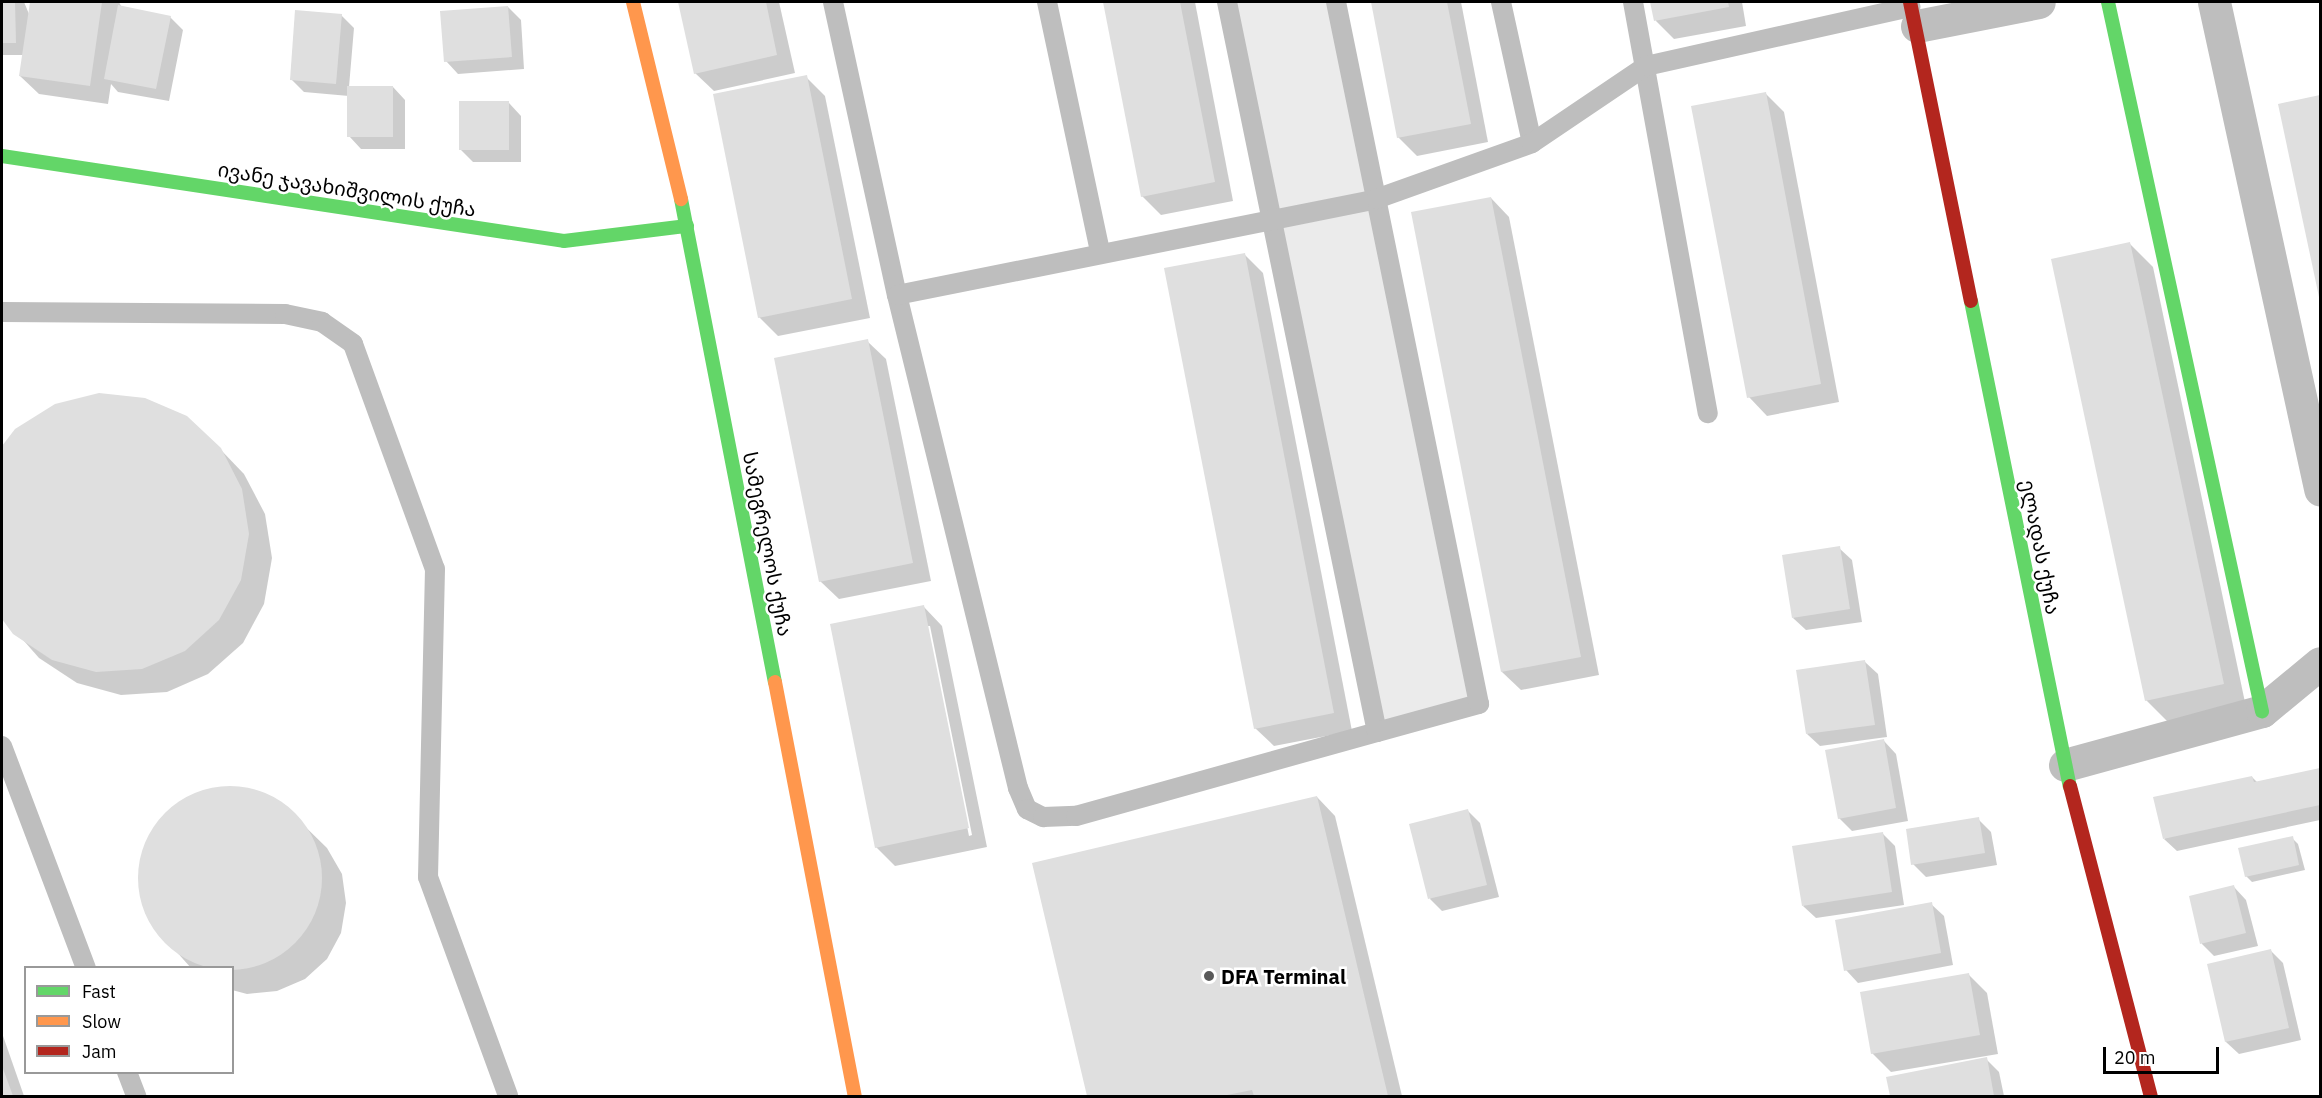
<!DOCTYPE html>
<meta charset="utf-8">
<style>
body{margin:0}
#map{position:relative;width:2322px;height:1098px;overflow:hidden;background:#fff;font-family:"IBM Plex Sans","Noto Sans Georgian",sans-serif}
div>[style]{position:absolute}
.green>*{inset:0;background:#ebebeb}
.shadow>*{inset:0;background:#0003}
.building>*{inset:0;background:#dfdfdf}
.round{border-radius:50%}
.lane>*{height:20px;margin:-10px;padding:0 10px;transform-origin:10px;border-radius:10px;background:#bebebe}
.street>*{height:33px;margin:-16.5px;padding:0 16.5px;transform-origin:16.5px;border-radius:16.5px;background:#bebebe}
.fast>*{height:14px;margin:-7px;padding:0 7px;transform-origin:7px;border-radius:7px;background:#63d668}
.slow>*{height:14px;margin:-7px;padding:0 7px;transform-origin:7px;border-radius:7px;background:#ff974d}
.jam>*{height:14px;margin:-7px;padding:0 7px;transform-origin:7px;border-radius:7px;background:#b3261e}
.dots>*{width:16px;height:16px;translate:-50% -50%;box-sizing:border-box;border:3px solid #fff;border-radius:50%}
span{translate:-50% -50%;white-space:nowrap;text-align:center;line-height:1.15;-webkit-text-stroke:5px #fff;paint-order:stroke}
.street-label{font-size:20px;color:#000}
.poi-label{font-size:20px;color:#000;font-weight:700}
.left{translate:0 -50%;text-align:left}
.frame{position:absolute;inset:0;border:3px solid #000;pointer-events:none}
.legend{position:absolute;left:24px;top:966px;width:210px;height:108px;box-sizing:border-box;background:#fff;border:2px solid #999;margin:0;padding:8px 10px;list-style:none;font-size:18px;color:#000}
.legend li{display:flex;align-items:center;gap:12px;height:30px}
.legend b{width:30px;border:2px solid #999}
.scale{position:absolute;left:2103px;top:1047px;width:116px;height:27px;box-sizing:border-box;border:3px solid #000;border-top:0;padding-left:8px;font-size:18px;line-height:21px;white-space:nowrap;color:#000;-webkit-text-stroke:4px #fff;paint-order:stroke}
</style>
<div id="map">
<div class="green">
<div style="clip-path:polygon(1227px 2px,1336px 2px,1479px 704px,1377px 732px)"></div>
</div>
<div class="shadow">
<div style="clip-path:polygon(2px 2px,24px 2px,29px 14px,31px 2px,119px 2px,122px 8px,170px 17px,183px 30px,169px 101px,118px 92px,111px 84px,108px 104px,39px 94px,20px 76px,23px 55px,2px 55px)"></div>
<div style="clip-path:polygon(680px 2px,779px 2px,795px 73px,714px 91px,695px 73px)"></div>
<div style="clip-path:polygon(1105px 2px,1195px 2px,1233px 201px,1161px 215px,1142px 196px)"></div>
<div style="clip-path:polygon(1372px 2px,1461px 2px,1488px 142px,1417px 156px,1398px 137px)"></div>
<div style="clip-path:polygon(1652px 2px,1742px 2px,1746px 26px,1674px 39px,1656px 21px)"></div>
<div style="clip-path:polygon(508px 7px,521px 20px,524px 69px,458px 74px,446px 61px)"></div>
<div style="clip-path:polygon(341px 15px,354px 28px,349px 87px,393px 87px,405px 100px,405px 149px,361px 149px,349px 136px,349px 96px,304px 92px,291px 79px)"></div>
<div style="clip-path:polygon(806px 77px,825px 96px,870px 318px,778px 336px,759px 317px)"></div>
<div style="clip-path:polygon(1765px 93px,1784px 112px,1839px 402px,1767px 416px,1749px 397px)"></div>
<div style="clip-path:polygon(2320px 97px,2320px 295px,2280px 105px)"></div>
<div style="clip-path:polygon(509px 103px,521px 116px,521px 162px,473px 162px,460px 149px)"></div>
<div style="clip-path:polygon(1491px 198px,1509px 217px,1599px 675px,1521px 690px,1502px 672px)"></div>
<div style="clip-path:polygon(2129px 243px,2153px 267px,2246px 707px,2170px 724px,2146px 700px)"></div>
<div style="clip-path:polygon(1244px 254px,1263px 273px,1352px 731px,1274px 746px,1255px 728px)"></div>
<div style="clip-path:polygon(867px 341px,886px 359px,931px 581px,839px 599px,820px 581px)"></div>
<div style="clip-path:polygon(16px 430px,220px 449px,244px 474px,265px 514px,272px 558px,264px 604px,243px 643px,208px 674px,167px 692px,121px 695px,77px 683px,39px 658px,2px 616px,2px 449px)"></div>
<div style="clip-path:polygon(1839px 548px,1852px 560px,1862px 622px,1806px 630px,1793px 618px)"></div>
<div style="clip-path:polygon(evenodd,924px 607px,942px 626px,987px 847px,895px 866px,876px 847px,924px 607px,927px 626px,930px 626px,972px 835px,969px 836px,927px 626px)"></div>
<div style="clip-path:polygon(1865px 662px,1878px 674px,1887px 737px,1820px 746px,1807px 734px)"></div>
<div style="clip-path:polygon(1884px 741px,1896px 754px,1908px 821px,1852px 831px,1839px 818px)"></div>
<div style="clip-path:polygon(2319px 769px,2320px 820px,2177px 851px,2164px 839px,2252px 777px,2258px 783px)"></div>
<div style="clip-path:polygon(223px 788px,253px 791px,281px 803px,327px 848px,342px 874px,346px 903px,341px 933px,327px 959px,305px 979px,277px 991px,247px 994px,232px 990px,232px 968px,191px 968px,150px 922px,141px 893px,141px 863px,150px 835px,169px 812px,194px 795px)"></div>
<div style="clip-path:polygon(1317px 797px,1335px 816px,1402px 1096px,1089px 1096px,1033px 864px)"></div>
<div style="clip-path:polygon(1468px 811px,1480px 823px,1499px 897px,1442px 911px,1430px 899px)"></div>
<div style="clip-path:polygon(1978px 819px,1991px 832px,1997px 865px,1926px 877px,1913px 864px)"></div>
<div style="clip-path:polygon(1882px 833px,1895px 846px,1904px 905px,1816px 918px,1803px 906px)"></div>
<div style="clip-path:polygon(2292px 838px,2298px 844px,2305px 870px,2252px 882px,2246px 876px)"></div>
<div style="clip-path:polygon(2234px 887px,2246px 900px,2258px 946px,2214px 956px,2202px 944px,2190px 897px)"></div>
<div style="clip-path:polygon(1931px 904px,1944px 916px,1953px 965px,1858px 983px,1846px 970px)"></div>
<div style="clip-path:polygon(2271px 951px,2283px 963px,2301px 1040px,2239px 1054px,2226px 1042px,2209px 965px)"></div>
<div style="clip-path:polygon(1968px 974px,1987px 993px,1998px 1054px,1891px 1072px,1872px 1053px)"></div>
<div style="clip-path:polygon(2px 1033px,24px 1096px,2px 1096px)"></div>
<div style="clip-path:polygon(1986px 1059px,1999px 1072px,2004px 1096px,1892px 1096px,1888px 1078px)"></div>
</div>
<div class="building">
<div style="clip-path:polygon(2px 2px,15px 2px,16px 43px,2px 43px)"></div>
<div style="clip-path:polygon(30px 2px,102px 2px,90px 86px,19px 76px)"></div>
<div style="clip-path:polygon(678px 2px,766px 2px,777px 55px,694px 74px)"></div>
<div style="clip-path:polygon(1103px 2px,1180px 2px,1215px 182px,1141px 197px)"></div>
<div style="clip-path:polygon(1371px 2px,1447px 2px,1471px 124px,1397px 138px)"></div>
<div style="clip-path:polygon(1650px 2px,1728px 2px,1729px 7px,1654px 21px)"></div>
<div style="clip-path:polygon(118px 5px,171px 16px,156px 89px,104px 79px)"></div>
<div style="clip-path:polygon(508px 6px,512px 57px,444px 62px,440px 11px)"></div>
<div style="clip-path:polygon(295px 10px,342px 14px,336px 84px,290px 80px)"></div>
<div style="clip-path:polygon(807px 75px,852px 299px,758px 318px,713px 94px)"></div>
<div style="clip-path:polygon(347px 86px,393px 86px,393px 137px,347px 137px)"></div>
<div style="clip-path:polygon(1766px 92px,1821px 384px,1747px 398px,1691px 106px)"></div>
<div style="clip-path:polygon(2320px 95px,2320px 297px,2319px 297px,2278px 104px)"></div>
<div style="clip-path:polygon(459px 101px,509px 101px,509px 150px,459px 150px)"></div>
<div style="clip-path:polygon(1491px 197px,1581px 657px,1501px 672px,1411px 212px)"></div>
<div style="clip-path:polygon(2130px 242px,2224px 684px,2145px 701px,2051px 259px)"></div>
<div style="clip-path:polygon(1245px 253px,1334px 713px,1254px 729px,1164px 268px)"></div>
<div style="clip-path:polygon(868px 339px,913px 563px,819px 582px,774px 358px)"></div>
<div style="clip-path:polygon(99px 393px,145px 398px,187px 416px,221px 448px,242px 489px,249px 534px,241px 580px,219px 620px,185px 651px,142px 669px,96px 672px,52px 660px,13px 634px,2px 619px,2px 446px,15px 429px,55px 404px)"></div>
<div style="clip-path:polygon(1840px 546px,1850px 609px,1792px 618px,1782px 555px)"></div>
<div style="clip-path:polygon(924px 605px,969px 828px,875px 848px,830px 624px)"></div>
<div style="clip-path:polygon(1865px 660px,1875px 725px,1806px 734px,1796px 670px)"></div>
<div style="clip-path:polygon(1884px 739px,1896px 808px,1838px 819px,1825px 750px)"></div>
<div style="clip-path:polygon(2320px 768px,2320px 805px,2163px 839px,2153px 797px,2252px 776px,2254px 782px)"></div>
<div class="round" style="left:138px;top:786px;width:184px;height:184px"></div>
<div style="clip-path:polygon(1317px 796px,1388px 1096px,1254px 1096px,1252px 1090px,1222px 1096px,1087px 1096px,1032px 863px)"></div>
<div style="clip-path:polygon(1468px 809px,1487px 885px,1428px 899px,1409px 824px)"></div>
<div style="clip-path:polygon(1979px 817px,1985px 853px,1911px 865px,1906px 829px)"></div>
<div style="clip-path:polygon(1883px 832px,1892px 892px,1802px 906px,1792px 846px)"></div>
<div style="clip-path:polygon(2293px 836px,2299px 865px,2245px 877px,2238px 848px)"></div>
<div style="clip-path:polygon(2234px 885px,2246px 933px,2200px 944px,2189px 896px)"></div>
<div style="clip-path:polygon(1932px 902px,1941px 953px,1844px 971px,1835px 920px)"></div>
<div style="clip-path:polygon(2271px 949px,2289px 1028px,2225px 1042px,2207px 964px)"></div>
<div style="clip-path:polygon(1969px 973px,1980px 1035px,1871px 1054px,1860px 992px)"></div>
<div style="clip-path:polygon(1987px 1057px,1994px 1096px,1890px 1096px,1886px 1077px)"></div>
<div style="clip-path:polygon(2px 1066px,13px 1096px,2px 1096px)"></div>
</div>
<div class="lane">
<div style="left:833px;top:2px;width:300px;rotate:77.7deg"></div>
<div style="left:897px;top:295px;width:508px;rotate:76.21deg"></div>
<div style="left:1018px;top:788px;width:23px;rotate:67deg"></div>
<div style="left:1027px;top:809px;width:18px;rotate:27deg"></div>
<div style="left:1043px;top:817px;width:33px;rotate:-2deg"></div>
<div style="left:1076px;top:816px;width:313px;rotate:-15.6deg"></div>
<div style="left:1047px;top:2px;width:256px;rotate:78deg"></div>
<div style="left:1227px;top:2px;width:745px;rotate:78.39deg"></div>
<div style="left:1377px;top:732px;width:106px;rotate:-15.4deg"></div>
<div style="left:1479px;top:704px;width:716px;rotate:-101.51deg"></div>
<div style="left:1501px;top:2px;width:144px;rotate:77.6deg"></div>
<div style="left:1633px;top:2px;width:418px;rotate:79.7deg"></div>
<div style="left:897px;top:295px;width:489px;rotate:-11.3deg"></div>
<div style="left:1376px;top:199px;width:166px;rotate:-19.7deg"></div>
<div style="left:1532px;top:143px;width:138px;rotate:-34deg"></div>
<div style="left:1646px;top:66px;width:271px;rotate:-12.6deg"></div>
<div style="left:2px;top:312px;width:283px;rotate:0.4deg"></div>
<div style="left:285px;top:314px;width:38px;rotate:12deg"></div>
<div style="left:322px;top:322px;width:38px;rotate:35deg"></div>
<div style="left:353px;top:344px;width:239px;rotate:70deg"></div>
<div style="left:435px;top:569px;width:308px;rotate:91.3deg"></div>
<div style="left:428px;top:877px;width:233px;rotate:69.9deg"></div>
<div style="left:2px;top:746px;width:237px;rotate:69.3deg"></div>
<div style="left:127px;top:1072px;width:26px;rotate:69deg"></div>
</div>
<div class="street">
<div style="left:2214px;top:2px;width:499px;rotate:77.7deg"></div>
<div style="left:1917px;top:26px;width:124px;rotate:-11.1deg"></div>
<div style="left:2065px;top:765px;width:204px;rotate:-15.3deg"></div>
<div style="left:2262px;top:711px;width:75px;rotate:-39.6deg"></div>
</div>
<div class="fast">
<div style="left:2108px;top:2px;width:726px;rotate:77.75deg"></div>
<div style="left:2px;top:156px;width:568px;rotate:8.6deg"></div>
<div style="left:564px;top:241px;width:124px;rotate:-7deg"></div>
<div style="left:681px;top:199px;width:492px;rotate:79deg"></div>
<div style="left:1971px;top:301px;width:495px;rotate:78.5deg"></div>
</div>
<div class="slow">
<div style="left:633px;top:2px;width:203px;rotate:76.3deg"></div>
<div style="left:775px;top:682px;width:422px;rotate:79.1deg"></div>
</div>
<div class="jam">
<div style="left:1910px;top:2px;width:305px;rotate:78.5deg"></div>
<div style="left:2070px;top:786px;width:320px;rotate:75.4deg"></div>
</div>
<div class="dots">
<div style="left:1209px;top:976px;background:#595959"></div>
</div>
<div class="street-label">
<span style="left:347px;top:189px;rotate:9deg">ივანე ჯავახიშვილის ქუჩა</span>
<span style="left:768px;top:544px;rotate:79deg">სამეგრელოს ქუჩა</span>
<span style="left:2041px;top:547px;rotate:79deg">ელადას ქუჩა</span>
</div>
<div class="poi-label">
<span class="left" style="left:1221px;top:976px">DFA Terminal</span>
</div>
<div class="frame"></div>
<ul class="legend">
<li><b style="height:8px;background:#63d668"></b>Fast</li>
<li><b style="height:8px;background:#ff974d"></b>Slow</li>
<li><b style="height:8px;background:#b3261e"></b>Jam</li>
</ul>
<div class="scale">20 m</div>
</div>
